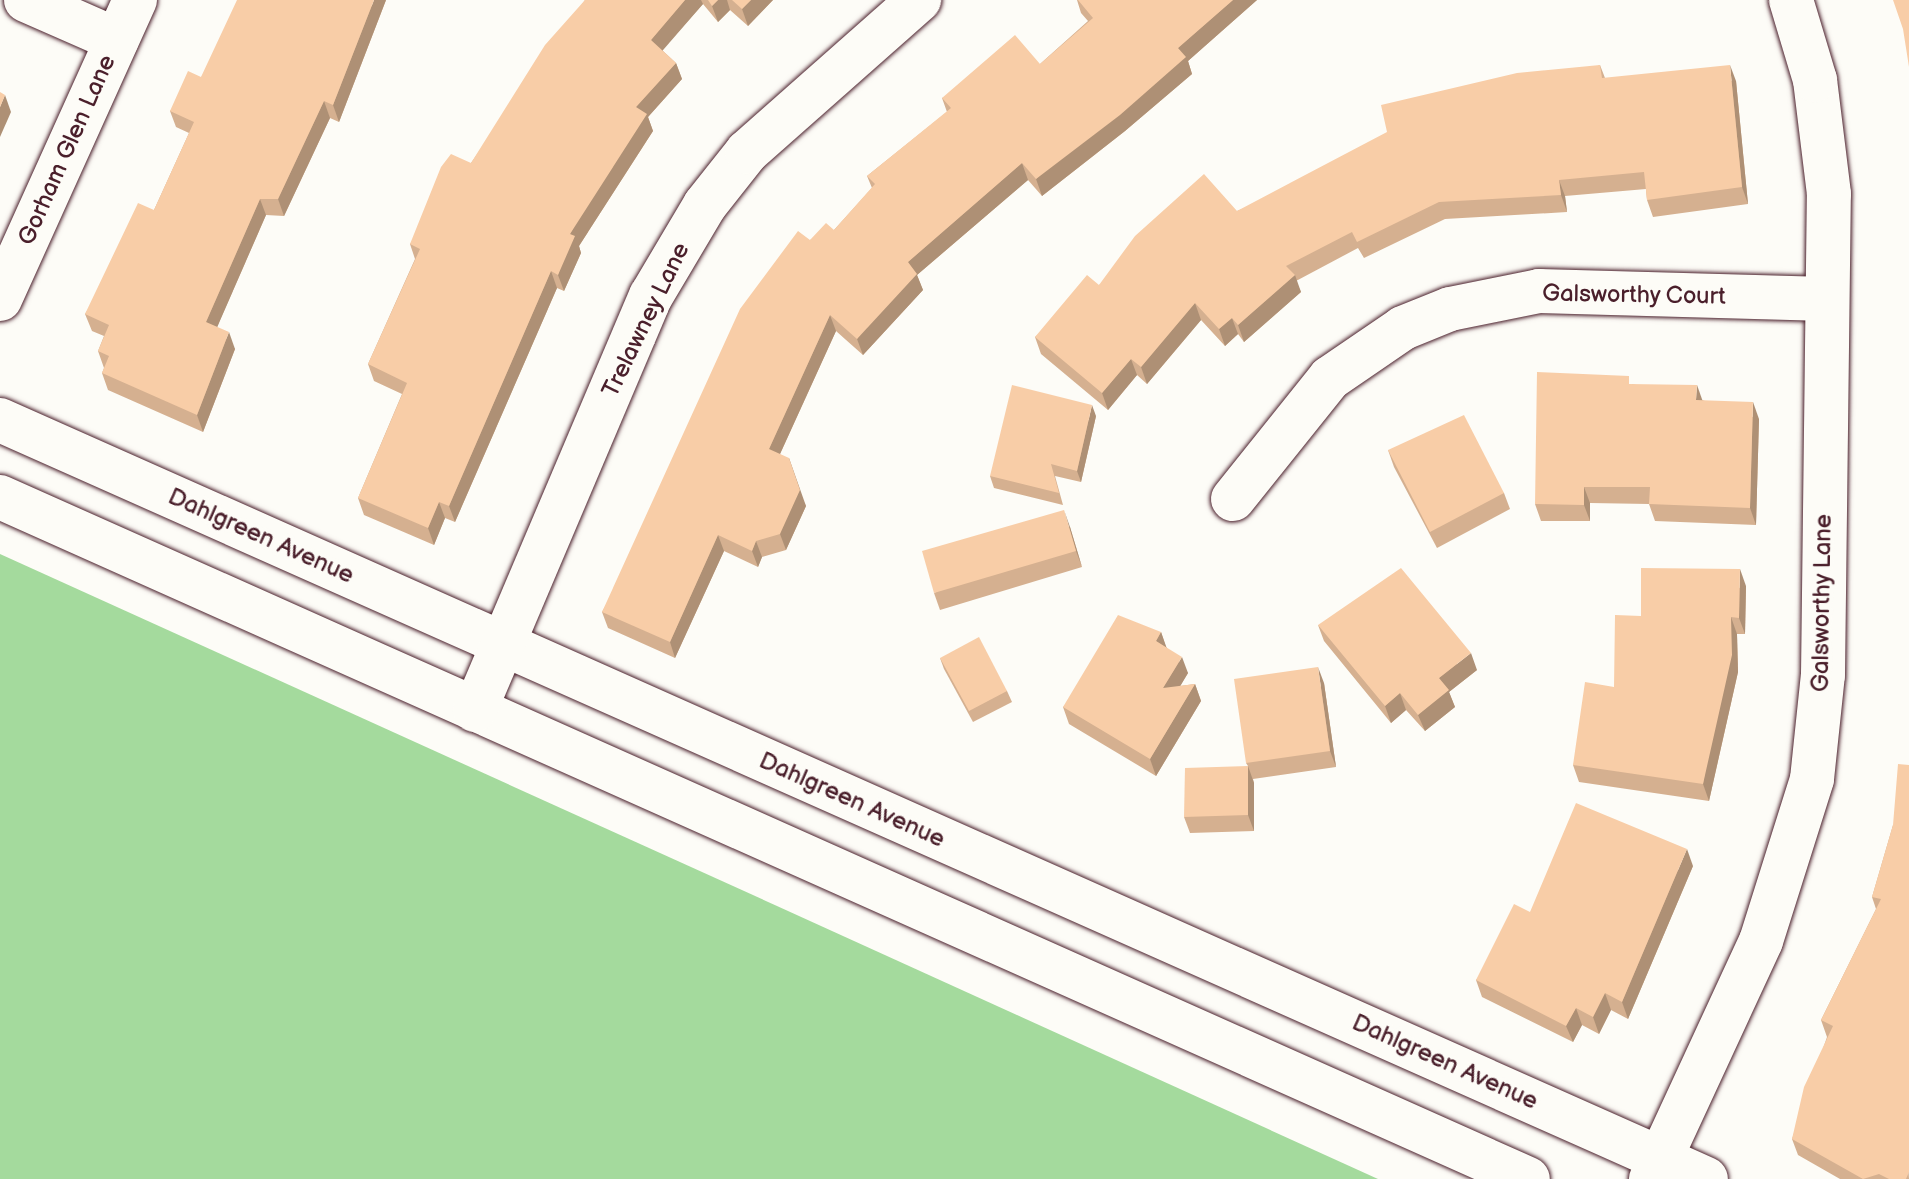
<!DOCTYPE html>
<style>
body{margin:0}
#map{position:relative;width:1909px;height:1179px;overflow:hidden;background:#fdfcf7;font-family:"Balsamiq Sans",sans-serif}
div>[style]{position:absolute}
.green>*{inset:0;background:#a4da9d}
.roads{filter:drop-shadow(0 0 2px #4a1f2b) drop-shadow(0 0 2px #4a1f2b)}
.minor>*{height:44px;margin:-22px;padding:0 22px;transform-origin:22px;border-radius:22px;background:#fdfcf7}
.wall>*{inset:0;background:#d5b090}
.shaded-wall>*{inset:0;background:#ae9075}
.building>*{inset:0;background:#f8cda7}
span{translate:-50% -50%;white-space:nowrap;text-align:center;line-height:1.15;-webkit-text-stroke:8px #fdfcf7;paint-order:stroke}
.street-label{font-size:24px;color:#4a1f2b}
</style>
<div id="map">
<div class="green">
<div style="clip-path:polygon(0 554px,777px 906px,1378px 1179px,0 1179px)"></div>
</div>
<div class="roads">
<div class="minor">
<div style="left:26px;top:0;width:99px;rotate:23.7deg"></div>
<div style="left:0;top:299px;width:328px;rotate:-65.7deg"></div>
<div style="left:0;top:420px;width:1867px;rotate:23.98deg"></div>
<div style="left:0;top:497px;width:1673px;rotate:24.05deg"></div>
<div style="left:1233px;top:499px;width:155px;rotate:-51.3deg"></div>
<div style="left:1330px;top:378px;width:88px;rotate:-34.4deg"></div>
<div style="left:1403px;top:328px;width:51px;rotate:-22deg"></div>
<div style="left:1450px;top:309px;width:91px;rotate:-11.4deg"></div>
<div style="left:1539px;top:291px;width:288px;rotate:1.6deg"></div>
<div style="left:475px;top:710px;width:450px;rotate:-67deg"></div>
<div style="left:651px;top:296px;width:106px;rotate:-59.3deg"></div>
<div style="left:705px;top:205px;width:68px;rotate:-51.6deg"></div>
<div style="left:747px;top:152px;width:230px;rotate:-41.5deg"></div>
<div style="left:1651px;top:1179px;width:262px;rotate:-65.2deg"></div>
<div style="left:1761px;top:941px;width:170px;rotate:-72.5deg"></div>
<div style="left:1812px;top:779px;width:105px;rotate:-84deg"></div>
<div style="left:1823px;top:675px;width:481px;rotate:-89.3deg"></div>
<div style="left:1829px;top:194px;width:115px;rotate:-97deg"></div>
<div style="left:1815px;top:80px;width:84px;rotate:-106.7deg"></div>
</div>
</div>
<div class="wall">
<div style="clip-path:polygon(386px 0,339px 122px,330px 118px,284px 216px,266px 215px,217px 327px,235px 349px,203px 432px,108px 390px,102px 373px,104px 368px,98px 351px,104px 336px,92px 331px,85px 314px,154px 210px,189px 133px,176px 127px,170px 111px,201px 77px)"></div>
<div style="clip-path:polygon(585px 0,773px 0,748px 26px,730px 10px,718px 22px,703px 4px,662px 50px,676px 63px,682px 79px,648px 117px,653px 131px,579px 246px,581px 253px,564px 291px,557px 288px,455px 522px,445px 518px,434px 545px,364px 515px,358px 498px,402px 394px,374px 381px,368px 364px,415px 259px,410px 244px,471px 163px)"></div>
<div style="clip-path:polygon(1077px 0,1257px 0,1188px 61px,1192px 74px,1125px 131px,1042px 196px,1028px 180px,917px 275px,923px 290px,863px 355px,836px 331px,780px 454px,806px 506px,786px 550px,762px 557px,758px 567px,724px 551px,675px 658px,608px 628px,602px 612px,810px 240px,834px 230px,872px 188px,867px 176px,947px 112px,942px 98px,1040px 64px,1088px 21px,1081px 13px)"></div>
<div style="clip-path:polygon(1600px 65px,1605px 78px,1736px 81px,1748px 204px,1653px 217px,1647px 200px,1646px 189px,1565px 196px,1567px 212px,1445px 219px,1364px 258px,1358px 248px,1296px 281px,1301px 292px,1244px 342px,1238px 334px,1225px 346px,1201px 320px,1147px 384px,1137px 375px,1108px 410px,1041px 354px,1035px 337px,1099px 285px,1237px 211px)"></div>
<div style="clip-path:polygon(1632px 384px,1702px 400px,1759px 419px,1756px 525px,1655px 521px,1649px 504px,1590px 503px,1590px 521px,1541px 521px,1535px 504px)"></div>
<div style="clip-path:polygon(1096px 416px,1081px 482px,1055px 476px,1063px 505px,994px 488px,990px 476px)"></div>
<div style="clip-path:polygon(1388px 450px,1504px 493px,1510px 509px,1437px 548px,1394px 467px)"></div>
<div style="clip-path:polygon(1070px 527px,1082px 567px,940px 610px,934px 593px)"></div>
<div style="clip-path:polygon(1746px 586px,1745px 634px,1737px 634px,1738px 672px,1709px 801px,1579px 782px,1573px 765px,1614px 687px,1641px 616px)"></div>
<div style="clip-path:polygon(1318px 625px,1477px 670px,1449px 692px,1455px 707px,1425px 731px,1406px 710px,1391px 723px,1324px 641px)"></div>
<div style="clip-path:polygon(1161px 632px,1166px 647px,1188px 673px,1180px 686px,1195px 684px,1201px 701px,1156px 776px,1069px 724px,1063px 707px)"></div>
<div style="clip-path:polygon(940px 658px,1007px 691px,1012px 702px,973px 722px,944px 669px)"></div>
<div style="clip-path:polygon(1324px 683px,1336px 767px,1253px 779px,1254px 783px,1254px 831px,1190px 833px,1184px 817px,1248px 766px,1246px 763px)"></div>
<div style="clip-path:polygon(1893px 825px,1909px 1179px,1840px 1179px,1798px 1155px,1792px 1139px,1827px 1037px,1821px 1020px,1876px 909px,1872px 897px)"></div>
<div style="clip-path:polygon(1693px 866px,1628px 1019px,1611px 1010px,1599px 1034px,1582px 1025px,1573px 1042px,1482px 997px,1476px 980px,1530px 912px)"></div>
</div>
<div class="shaded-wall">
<div style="clip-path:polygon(374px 0,386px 0,339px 122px,333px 105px)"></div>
<div style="clip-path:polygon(685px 0,701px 0,703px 4px,657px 57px,651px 40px)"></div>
<div style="clip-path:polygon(718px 0,727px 0,730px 10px,718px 22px,712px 6px)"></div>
<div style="clip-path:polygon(751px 0,773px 0,748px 26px,742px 9px)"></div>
<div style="clip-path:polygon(1233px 0,1257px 0,1188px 61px,1192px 74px,1125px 131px,1042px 196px,1036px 179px,1178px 48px)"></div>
<div style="clip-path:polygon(676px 63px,682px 79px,648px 117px,653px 131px,579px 246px,581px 253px,564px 291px,558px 275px,570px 234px,636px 107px)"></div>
<div style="clip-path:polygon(1730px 65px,1736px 81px,1748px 204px,1742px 187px)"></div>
<div style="clip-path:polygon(5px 95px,11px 112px,0 137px,0 107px)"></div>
<div style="clip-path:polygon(324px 101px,330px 118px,284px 216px,278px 199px)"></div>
<div style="clip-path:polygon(1022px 163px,1028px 180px,917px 275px,923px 290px,863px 355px,857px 339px,908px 262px)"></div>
<div style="clip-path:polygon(1559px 180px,1565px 196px,1567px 212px,1561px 195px)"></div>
<div style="clip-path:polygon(260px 199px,266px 215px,212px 339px,206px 322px)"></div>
<div style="clip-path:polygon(551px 271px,557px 288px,455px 522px,449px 506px)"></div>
<div style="clip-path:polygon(1295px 275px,1301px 292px,1244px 342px,1238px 325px)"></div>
<div style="clip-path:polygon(1195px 303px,1201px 320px,1147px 384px,1141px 367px)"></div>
<div style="clip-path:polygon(830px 315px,836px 331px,775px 465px,769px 449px)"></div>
<div style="clip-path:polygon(1232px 318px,1238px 334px,1225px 346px,1219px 329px)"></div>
<div style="clip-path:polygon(229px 332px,235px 349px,203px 432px,197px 415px)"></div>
<div style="clip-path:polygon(1131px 359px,1137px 375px,1108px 410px,1102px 393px)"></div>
<div style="clip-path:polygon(1697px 385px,1703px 402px,1696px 400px)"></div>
<div style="clip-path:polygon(1753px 402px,1759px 419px,1756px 525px,1750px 508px)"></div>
<div style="clip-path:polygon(1092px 405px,1096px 416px,1081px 482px,1077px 471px)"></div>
<div style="clip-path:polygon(789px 458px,806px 506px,786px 550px,780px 534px)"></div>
<div style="clip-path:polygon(1584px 487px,1590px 503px,1590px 521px,1584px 505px)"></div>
<div style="clip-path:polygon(439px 502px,445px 518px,434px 545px,428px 528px)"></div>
<div style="clip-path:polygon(1064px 510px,1070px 527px,1082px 567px,1076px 551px)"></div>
<div style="clip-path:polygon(718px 535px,724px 551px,675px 658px,670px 642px)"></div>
<div style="clip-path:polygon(756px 541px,762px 557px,758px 567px,752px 551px)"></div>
<div style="clip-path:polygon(1740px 569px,1746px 586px,1745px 634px,1739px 618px)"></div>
<div style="clip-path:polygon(1731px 617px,1737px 634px,1738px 672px,1709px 801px,1703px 784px)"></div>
<div style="clip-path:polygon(1161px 632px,1167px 649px,1156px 641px)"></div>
<div style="clip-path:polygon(1471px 653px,1477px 670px,1449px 692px,1455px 707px,1425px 731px,1418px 715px,1439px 678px)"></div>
<div style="clip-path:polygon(1182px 657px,1188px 673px,1169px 705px,1163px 688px)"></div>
<div style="clip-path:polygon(1318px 667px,1324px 683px,1336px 767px,1330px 751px)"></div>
<div style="clip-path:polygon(1195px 684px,1201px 701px,1156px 776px,1150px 759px)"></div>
<div style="clip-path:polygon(1400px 693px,1406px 710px,1391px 723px,1385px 706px)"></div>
<div style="clip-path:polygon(1248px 766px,1254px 783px,1254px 831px,1248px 815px)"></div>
<div style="clip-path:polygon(1687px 849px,1693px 866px,1628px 1019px,1622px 1002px)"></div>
<div style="clip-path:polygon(1605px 993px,1611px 1010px,1599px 1034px,1593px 1017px)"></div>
<div style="clip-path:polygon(1576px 1008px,1582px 1025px,1573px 1042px,1566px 1026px)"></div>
</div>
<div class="building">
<div style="clip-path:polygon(237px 0,374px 0,333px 105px,324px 101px,278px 199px,260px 199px,206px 322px,229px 332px,197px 415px,102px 373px,109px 356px,98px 351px,109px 325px,85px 314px,138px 203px,154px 210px,194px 122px,170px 111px,188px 71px,201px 77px)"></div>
<div style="clip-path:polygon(585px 0,685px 0,651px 40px,676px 63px,636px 107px,647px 114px,570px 234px,575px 236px,558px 275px,551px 271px,449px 506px,439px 502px,428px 528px,358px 498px,407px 383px,368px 364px,420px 249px,410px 244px,441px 167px,451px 154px,471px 163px,545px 45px)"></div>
<div style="clip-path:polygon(708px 0,718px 0,712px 6px)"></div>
<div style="clip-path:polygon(732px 0,751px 0,742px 9px)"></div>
<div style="clip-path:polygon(1078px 0,1233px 0,1178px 48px,1186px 57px,1120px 115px,1036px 179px,1022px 163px,908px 262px,917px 274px,857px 339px,830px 315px,769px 449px,789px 458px,800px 490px,780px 534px,756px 541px,752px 551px,718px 535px,670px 642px,602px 612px,740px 309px,798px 231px,810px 240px,826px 223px,834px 230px,875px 184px,867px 176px,951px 108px,942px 98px,1015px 35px,1040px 64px,1093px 18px)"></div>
<div style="clip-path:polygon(1893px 0,1909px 0,1909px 67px,1903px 29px)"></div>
<div style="clip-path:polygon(1600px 65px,1602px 78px,1730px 65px,1742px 187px,1647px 200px,1644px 172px,1559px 180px,1561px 195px,1439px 202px,1357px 242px,1352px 232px,1286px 266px,1295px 275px,1238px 325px,1232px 318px,1219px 329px,1195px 303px,1141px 367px,1131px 359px,1102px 393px,1035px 337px,1087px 275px,1099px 285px,1135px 236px,1204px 174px,1237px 211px,1387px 132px,1381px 105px,1517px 73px)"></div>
<div style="clip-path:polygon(0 92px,5px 95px,0 107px)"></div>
<div style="clip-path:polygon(1537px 372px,1629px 376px,1629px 384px,1697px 385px,1696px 400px,1753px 402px,1750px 508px,1649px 504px,1650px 487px,1584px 487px,1584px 505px,1535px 504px)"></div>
<div style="clip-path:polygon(1012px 385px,1092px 405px,1077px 471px,1051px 464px,1059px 493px,990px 476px)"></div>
<div style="clip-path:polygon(1464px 415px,1504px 493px,1430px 532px,1388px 450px)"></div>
<div style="clip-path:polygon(1064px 510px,1076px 551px,934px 593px,922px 551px)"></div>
<div style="clip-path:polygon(1401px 568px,1471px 653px,1439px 678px,1449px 690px,1418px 715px,1400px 693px,1385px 706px,1318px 625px)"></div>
<div style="clip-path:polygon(1641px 568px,1740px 569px,1739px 618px,1731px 617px,1732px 655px,1703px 784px,1573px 765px,1585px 682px,1614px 687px,1615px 615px,1641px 616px)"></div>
<div style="clip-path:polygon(1118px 615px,1161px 632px,1156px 641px,1182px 657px,1163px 688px,1195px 684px,1150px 759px,1063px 707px)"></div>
<div style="clip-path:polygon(979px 637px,1007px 691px,969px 711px,940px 658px)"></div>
<div style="clip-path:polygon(1318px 667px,1330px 751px,1246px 763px,1234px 679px)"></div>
<div style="clip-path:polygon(1898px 764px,1909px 765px,1909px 1172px,1906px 1179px,1889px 1179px,1879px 1174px,1863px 1179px,1792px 1139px,1804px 1087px,1833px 1026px,1821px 1020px,1881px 899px,1872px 897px,1893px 825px)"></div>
<div style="clip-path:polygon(1248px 766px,1248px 815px,1184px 817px,1185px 768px)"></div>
<div style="clip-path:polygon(1576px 803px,1687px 849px,1622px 1002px,1605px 993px,1593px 1017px,1576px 1008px,1566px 1026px,1476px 980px,1514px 904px,1530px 912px)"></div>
</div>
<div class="street-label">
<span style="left:67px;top:150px;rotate:-66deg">Gorham Glen Lane</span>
<span style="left:1634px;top:295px;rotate:1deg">Galsworthy Court</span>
<span style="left:646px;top:320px;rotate:-64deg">Trelawney Lane</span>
<span style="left:261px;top:536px;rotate:24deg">Dahlgreen Avenue</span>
<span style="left:1822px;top:603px;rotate:-89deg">Galsworthy Lane</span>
<span style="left:852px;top:800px;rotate:24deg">Dahlgreen Avenue</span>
<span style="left:1445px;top:1062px;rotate:24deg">Dahlgreen Avenue</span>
</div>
</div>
